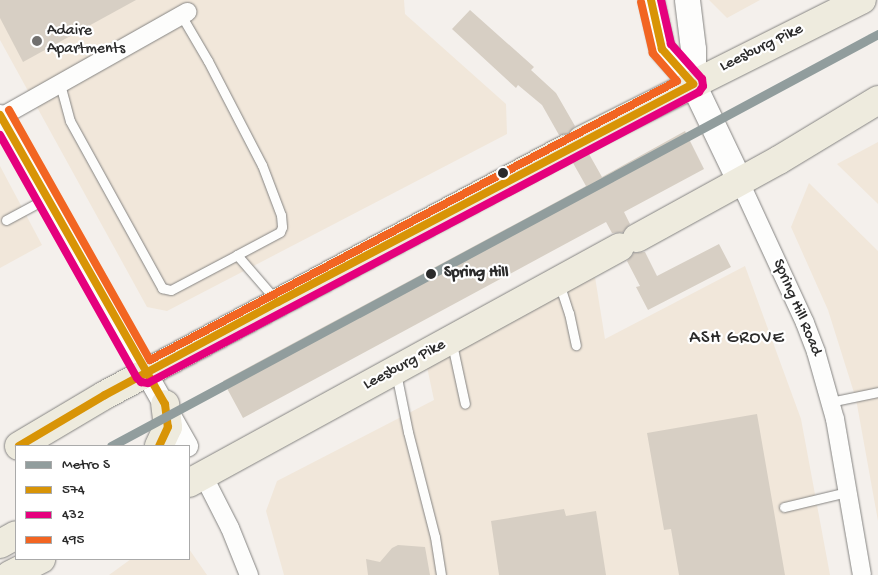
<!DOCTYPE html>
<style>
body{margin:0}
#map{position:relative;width:878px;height:575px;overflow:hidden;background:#f4f0ec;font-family:"Gochi Hand",sans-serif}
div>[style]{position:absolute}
.built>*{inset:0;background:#f1e7da}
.building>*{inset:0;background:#d7cfc4}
.roads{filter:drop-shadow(0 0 1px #858482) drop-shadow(0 0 1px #858482)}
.service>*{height:9px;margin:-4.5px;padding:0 4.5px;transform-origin:4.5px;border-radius:4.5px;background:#fdfdfc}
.minor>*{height:18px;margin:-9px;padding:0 9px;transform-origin:9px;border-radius:9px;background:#fdfdfc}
.tertiary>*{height:21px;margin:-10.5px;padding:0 10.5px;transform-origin:10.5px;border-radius:10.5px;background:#fdfdfc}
.secondary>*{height:25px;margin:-12.5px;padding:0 12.5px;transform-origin:12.5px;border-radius:12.5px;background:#fdfdfc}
.trunk>*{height:28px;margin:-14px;padding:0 14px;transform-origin:14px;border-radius:14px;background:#eeebde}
.bus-1>*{height:8px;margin:-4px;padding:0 4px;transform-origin:4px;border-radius:4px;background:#d89406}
.bus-2>*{height:8px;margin:-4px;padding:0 4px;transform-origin:4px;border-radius:4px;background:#e5007d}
.bus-3>*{height:8px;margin:-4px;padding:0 4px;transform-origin:4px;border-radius:4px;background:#f26522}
.metro-1>*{height:9px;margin:-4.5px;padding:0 4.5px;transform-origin:4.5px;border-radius:4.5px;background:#919d9d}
.dots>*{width:14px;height:14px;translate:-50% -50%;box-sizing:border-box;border:2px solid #fff;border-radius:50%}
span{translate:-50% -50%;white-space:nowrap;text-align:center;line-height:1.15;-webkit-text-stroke:4.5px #fff;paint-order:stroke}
.poi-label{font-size:16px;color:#2b2b2b}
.left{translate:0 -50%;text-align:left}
.street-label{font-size:16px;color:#2b2b2b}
.stop-label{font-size:16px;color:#2b2b2b;font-weight:700}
.neighbourhood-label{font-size:18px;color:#2b2b2b;letter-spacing:1px}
.legend{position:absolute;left:15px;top:445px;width:175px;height:115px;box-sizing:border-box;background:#fff;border:1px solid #aaa;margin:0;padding:6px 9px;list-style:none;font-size:15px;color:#2b2b2b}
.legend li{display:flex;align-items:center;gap:10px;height:25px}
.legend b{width:25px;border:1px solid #aaa}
</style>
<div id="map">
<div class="built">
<div style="clip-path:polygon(0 0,404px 0,405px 14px,506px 104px,507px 134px,167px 311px,147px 307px,0 40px)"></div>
<div style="clip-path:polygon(709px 0,760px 0,727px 18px)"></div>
<div style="clip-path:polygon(878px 142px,878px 204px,837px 164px)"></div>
<div style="clip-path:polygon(0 166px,42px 245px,0 268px)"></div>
<div style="clip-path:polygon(809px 183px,878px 251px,878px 521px,856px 399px,828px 310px,791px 227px)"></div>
<div style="clip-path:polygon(745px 266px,801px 419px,830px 575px,284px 575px,266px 511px,277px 481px,434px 400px,427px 367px,595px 277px,605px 339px)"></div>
<div style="clip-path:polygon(189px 549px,207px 575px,109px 575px,131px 559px,189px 559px)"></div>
</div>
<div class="building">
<div style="clip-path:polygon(0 0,136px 0,23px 62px,0 18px)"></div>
<div style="clip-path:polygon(470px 10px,534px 67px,531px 70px,556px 93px,575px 126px,568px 134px,559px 135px,542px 105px,518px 85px,516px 88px,452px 29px)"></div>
<div style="clip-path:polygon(685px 131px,704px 169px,624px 212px,630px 224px,623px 232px,612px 233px,606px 222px,243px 418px,223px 381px,586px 186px,573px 163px,580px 155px,589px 154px,602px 177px)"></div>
<div style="clip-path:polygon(719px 244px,731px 267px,648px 310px,636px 287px,640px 286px,627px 261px,634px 253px,645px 252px,657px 276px)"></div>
<div style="clip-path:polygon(757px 414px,785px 575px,679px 575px,671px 529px,664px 530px,647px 433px)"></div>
<div style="clip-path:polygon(564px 509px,566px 516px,596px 511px,606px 575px,499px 575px,491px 521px)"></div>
<div style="clip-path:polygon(398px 545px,425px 547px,430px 575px,368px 575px,366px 559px,380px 562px,392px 548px)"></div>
</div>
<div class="roads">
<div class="service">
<div style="left:181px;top:15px;width:53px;rotate:59.6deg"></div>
<div style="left:208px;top:61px;width:117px;rotate:62.6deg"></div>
<div style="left:262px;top:165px;width:53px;rotate:69.2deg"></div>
<div style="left:281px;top:215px;width:12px;rotate:85deg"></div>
<div style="left:282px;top:227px;width:5px;rotate:112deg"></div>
<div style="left:280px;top:232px;width:49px;rotate:151.9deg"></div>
<div style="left:60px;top:84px;width:38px;rotate:75deg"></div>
<div style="left:70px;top:121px;width:191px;rotate:61.1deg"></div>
<div style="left:162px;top:288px;width:9px;rotate:13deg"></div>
<div style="left:171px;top:290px;width:75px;rotate:-27.9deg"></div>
<div style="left:237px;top:255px;width:60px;rotate:49.1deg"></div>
<div style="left:6px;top:220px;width:47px;rotate:-28.2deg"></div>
<div style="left:559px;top:283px;width:32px;rotate:72deg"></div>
<div style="left:569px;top:313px;width:33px;rotate:78deg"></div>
<div style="left:452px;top:344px;width:61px;rotate:77.8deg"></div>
<div style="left:396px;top:373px;width:60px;rotate:78.5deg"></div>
<div style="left:408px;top:432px;width:108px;rotate:75.6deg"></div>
<div style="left:435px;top:537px;width:38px;rotate:81deg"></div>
<div style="left:830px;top:402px;width:49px;rotate:-11.8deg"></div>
<div style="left:784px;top:507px;width:65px;rotate:-13.4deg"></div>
</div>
<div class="minor">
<div style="left:1px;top:117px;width:214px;rotate:-29.4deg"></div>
<div style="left:739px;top:180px;width:157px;rotate:65.2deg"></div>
<div style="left:805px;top:323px;width:31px;rotate:69deg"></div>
<div style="left:816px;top:352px;width:70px;rotate:74.2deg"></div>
<div style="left:835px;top:419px;width:158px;rotate:80.2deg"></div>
<div style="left:203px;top:475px;width:59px;rotate:63deg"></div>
<div style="left:230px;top:528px;width:51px;rotate:68deg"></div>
</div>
<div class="tertiary">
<div style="left:0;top:115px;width:380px;rotate:60.5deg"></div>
</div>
<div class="secondary">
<div style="left:651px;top:0;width:50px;rotate:77.3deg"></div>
<div style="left:662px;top:49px;width:47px;rotate:48.5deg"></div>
<div style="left:693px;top:84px;width:106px;rotate:64.4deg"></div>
<div style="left:687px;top:0;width:49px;rotate:83deg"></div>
<div style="left:693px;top:49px;width:35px;rotate:90deg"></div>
</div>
<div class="trunk">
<div style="left:582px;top:140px;width:313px;rotate:-26.6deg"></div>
<div style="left:637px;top:238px;width:162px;rotate:-28.8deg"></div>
<div style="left:779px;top:160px;width:116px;rotate:-31.2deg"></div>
<div style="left:19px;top:446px;width:100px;rotate:-30.7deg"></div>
<div style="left:105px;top:395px;width:523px;rotate:-28.09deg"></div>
<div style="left:159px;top:446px;width:21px;rotate:-65deg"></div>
<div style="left:168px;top:427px;width:23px;rotate:-97deg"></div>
<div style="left:189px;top:483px;width:491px;rotate:-28.7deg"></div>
<div style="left:0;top:544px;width:18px;rotate:-29deg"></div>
<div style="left:10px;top:575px;width:35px;rotate:-27deg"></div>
</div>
</div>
<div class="bus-1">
<div style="left:0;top:115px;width:333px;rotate:60.3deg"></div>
<div style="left:165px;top:404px;width:23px;rotate:83deg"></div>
<div style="left:168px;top:427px;width:21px;rotate:115deg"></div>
<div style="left:19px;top:446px;width:100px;rotate:-30.7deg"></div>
<div style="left:105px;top:395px;width:196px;rotate:-28.3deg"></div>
<div style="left:278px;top:302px;width:469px;rotate:-27.7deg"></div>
<div style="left:693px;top:84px;width:47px;rotate:-131.5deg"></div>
<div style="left:662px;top:49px;width:50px;rotate:-102.7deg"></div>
</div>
<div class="bus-2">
<div style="left:0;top:135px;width:279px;rotate:60.6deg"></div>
<div style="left:137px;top:378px;width:6px;rotate:45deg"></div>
<div style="left:141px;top:382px;width:7px;rotate:8deg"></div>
<div style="left:148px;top:383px;width:623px;rotate:-27.84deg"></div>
<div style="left:699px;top:92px;width:7px;rotate:-56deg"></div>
<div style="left:703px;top:86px;width:7px;rotate:-98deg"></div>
<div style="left:702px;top:79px;width:47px;rotate:-131.5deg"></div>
<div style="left:671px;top:44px;width:45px;rotate:-102.8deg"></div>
</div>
<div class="bus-3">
<div style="left:9px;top:110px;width:287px;rotate:60.6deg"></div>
<div style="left:150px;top:360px;width:596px;rotate:-27.9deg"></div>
<div style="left:677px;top:81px;width:37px;rotate:-131deg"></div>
<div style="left:653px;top:53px;width:52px;rotate:-103.2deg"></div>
</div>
<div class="metro-1">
<div style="left:111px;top:446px;width:871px;rotate:-28.24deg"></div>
</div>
<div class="dots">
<div style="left:37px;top:41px;background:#71706f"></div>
<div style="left:503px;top:173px;background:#2b2b2b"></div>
<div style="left:431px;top:274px;background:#2b2b2b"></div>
</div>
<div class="poi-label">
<span class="left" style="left:47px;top:41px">Adaire<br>Apartments</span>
</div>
<div class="street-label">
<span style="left:762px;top:49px;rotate:-26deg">Leesburg Pike</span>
<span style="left:796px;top:308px;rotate:67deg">Spring Hill Road</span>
<span style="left:405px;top:366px;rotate:-28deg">Leesburg Pike</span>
</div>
<div class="stop-label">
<span class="left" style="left:444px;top:274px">Spring Hill</span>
</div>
<div class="neighbourhood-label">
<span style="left:737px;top:339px">ASH GROVE</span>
</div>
<ul class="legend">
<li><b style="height:6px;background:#919d9d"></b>Metro S</li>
<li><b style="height:6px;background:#d89406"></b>574</li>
<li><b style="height:6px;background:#e5007d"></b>432</li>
<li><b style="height:6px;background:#f26522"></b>495</li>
</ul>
</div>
